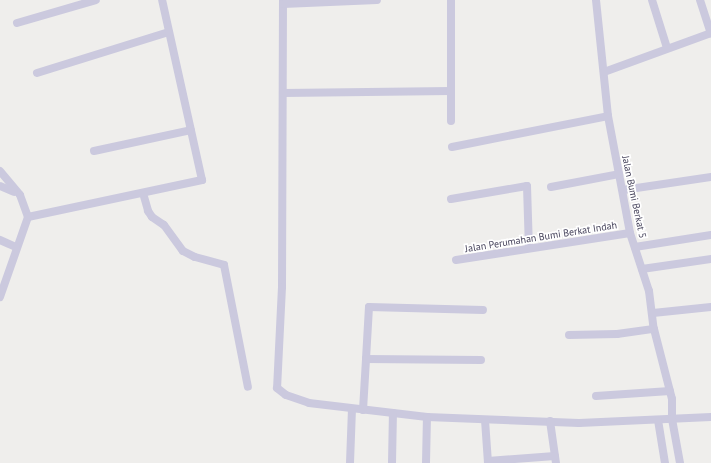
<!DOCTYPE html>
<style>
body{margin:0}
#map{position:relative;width:711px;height:463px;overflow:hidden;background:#efeeec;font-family:"PT Sans",sans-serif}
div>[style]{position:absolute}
.street>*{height:8px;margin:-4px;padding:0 4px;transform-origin:4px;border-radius:4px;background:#cbc9de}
span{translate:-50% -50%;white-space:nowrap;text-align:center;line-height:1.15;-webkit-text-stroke:3.5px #fff;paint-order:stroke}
.street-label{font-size:10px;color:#46435b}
</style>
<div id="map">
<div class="street">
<div style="left:283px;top:0;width:287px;rotate:90.2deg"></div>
<div style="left:282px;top:287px;width:101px;rotate:92.8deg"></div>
<div style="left:277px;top:388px;width:11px;rotate:38deg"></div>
<div style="left:286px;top:395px;width:24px;rotate:19deg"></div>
<div style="left:309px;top:403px;width:119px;rotate:6.8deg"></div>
<div style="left:427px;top:417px;width:152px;rotate:2.3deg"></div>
<div style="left:579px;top:423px;width:132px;rotate:-2.6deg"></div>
<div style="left:596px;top:0;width:117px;rotate:84.1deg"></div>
<div style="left:608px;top:116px;width:59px;rotate:79.3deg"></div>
<div style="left:619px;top:174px;width:60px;rotate:79.4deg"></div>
<div style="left:630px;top:233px;width:61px;rotate:71.9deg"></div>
<div style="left:649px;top:291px;width:38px;rotate:83deg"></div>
<div style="left:654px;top:329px;width:72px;rotate:75.6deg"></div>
<div style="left:672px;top:399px;width:20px;rotate:90deg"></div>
<div style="left:672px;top:419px;width:45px;rotate:79.7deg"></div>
<div style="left:652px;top:0;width:50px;rotate:72.6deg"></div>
<div style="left:700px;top:0;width:35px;rotate:72deg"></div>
<div style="left:283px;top:4px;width:94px;rotate:-2.4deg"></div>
<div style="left:17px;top:23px;width:82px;rotate:-16.2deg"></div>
<div style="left:604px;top:72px;width:114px;rotate:-20deg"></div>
<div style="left:37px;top:73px;width:138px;rotate:-17.3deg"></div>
<div style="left:283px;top:93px;width:168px;rotate:-0.7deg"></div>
<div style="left:451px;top:121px;width:121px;rotate:-90deg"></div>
<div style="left:452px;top:147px;width:159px;rotate:-11.2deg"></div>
<div style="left:94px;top:151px;width:99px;rotate:-12.2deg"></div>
<div style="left:0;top:171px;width:31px;rotate:50deg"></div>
<div style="left:20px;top:195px;width:23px;rotate:70deg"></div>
<div style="left:28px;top:217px;width:85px;rotate:109.3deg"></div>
<div style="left:0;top:186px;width:15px;rotate:23deg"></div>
<div style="left:551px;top:187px;width:69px;rotate:-10.8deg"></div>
<div style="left:623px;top:190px;width:89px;rotate:-8.4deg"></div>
<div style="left:143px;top:193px;width:19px;rotate:74deg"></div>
<div style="left:148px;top:211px;width:7px;rotate:56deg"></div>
<div style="left:152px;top:217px;width:14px;rotate:34deg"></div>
<div style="left:164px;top:225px;width:32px;rotate:54deg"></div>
<div style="left:183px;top:251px;width:13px;rotate:27deg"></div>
<div style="left:195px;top:257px;width:30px;rotate:15deg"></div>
<div style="left:224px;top:265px;width:124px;rotate:78.9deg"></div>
<div style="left:451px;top:199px;width:77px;rotate:-9.7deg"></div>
<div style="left:527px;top:186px;width:62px;rotate:88.2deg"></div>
<div style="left:28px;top:217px;width:178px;rotate:-12deg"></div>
<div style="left:202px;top:180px;width:184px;rotate:-102.5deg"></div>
<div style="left:0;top:240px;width:17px;rotate:24deg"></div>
<div style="left:635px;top:247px;width:77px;rotate:-9deg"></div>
<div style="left:456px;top:260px;width:176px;rotate:-8.8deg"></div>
<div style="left:642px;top:269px;width:70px;rotate:-8.2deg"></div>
<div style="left:653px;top:313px;width:58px;rotate:-5.9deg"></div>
<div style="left:569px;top:335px;width:48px;rotate:-1.2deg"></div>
<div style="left:617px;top:334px;width:37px;rotate:-8deg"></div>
<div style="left:366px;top:359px;width:52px;rotate:-86.7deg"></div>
<div style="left:369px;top:307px;width:114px;rotate:1.5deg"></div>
<div style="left:596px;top:396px;width:74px;rotate:-3.9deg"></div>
<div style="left:363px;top:410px;width:51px;rotate:-86.6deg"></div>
<div style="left:366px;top:359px;width:115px;rotate:0.5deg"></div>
<div style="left:485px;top:420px;width:43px;rotate:86deg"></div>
<div style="left:658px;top:420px;width:44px;rotate:80.8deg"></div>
<div style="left:550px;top:421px;width:42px;rotate:81.9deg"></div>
<div style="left:488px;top:461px;width:67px;rotate:-4.3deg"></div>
<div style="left:350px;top:463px;width:54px;rotate:-87.9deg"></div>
<div style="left:392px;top:463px;width:50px;rotate:-88.9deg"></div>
<div style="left:426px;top:463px;width:46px;rotate:-88.8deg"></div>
</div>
<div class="street-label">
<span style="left:634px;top:197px;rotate:78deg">Jalan Bumi Berkat 5</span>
<span style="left:541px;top:237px;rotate:-9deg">Jalan Perumahan Bumi Berkat Indah</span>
</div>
</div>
